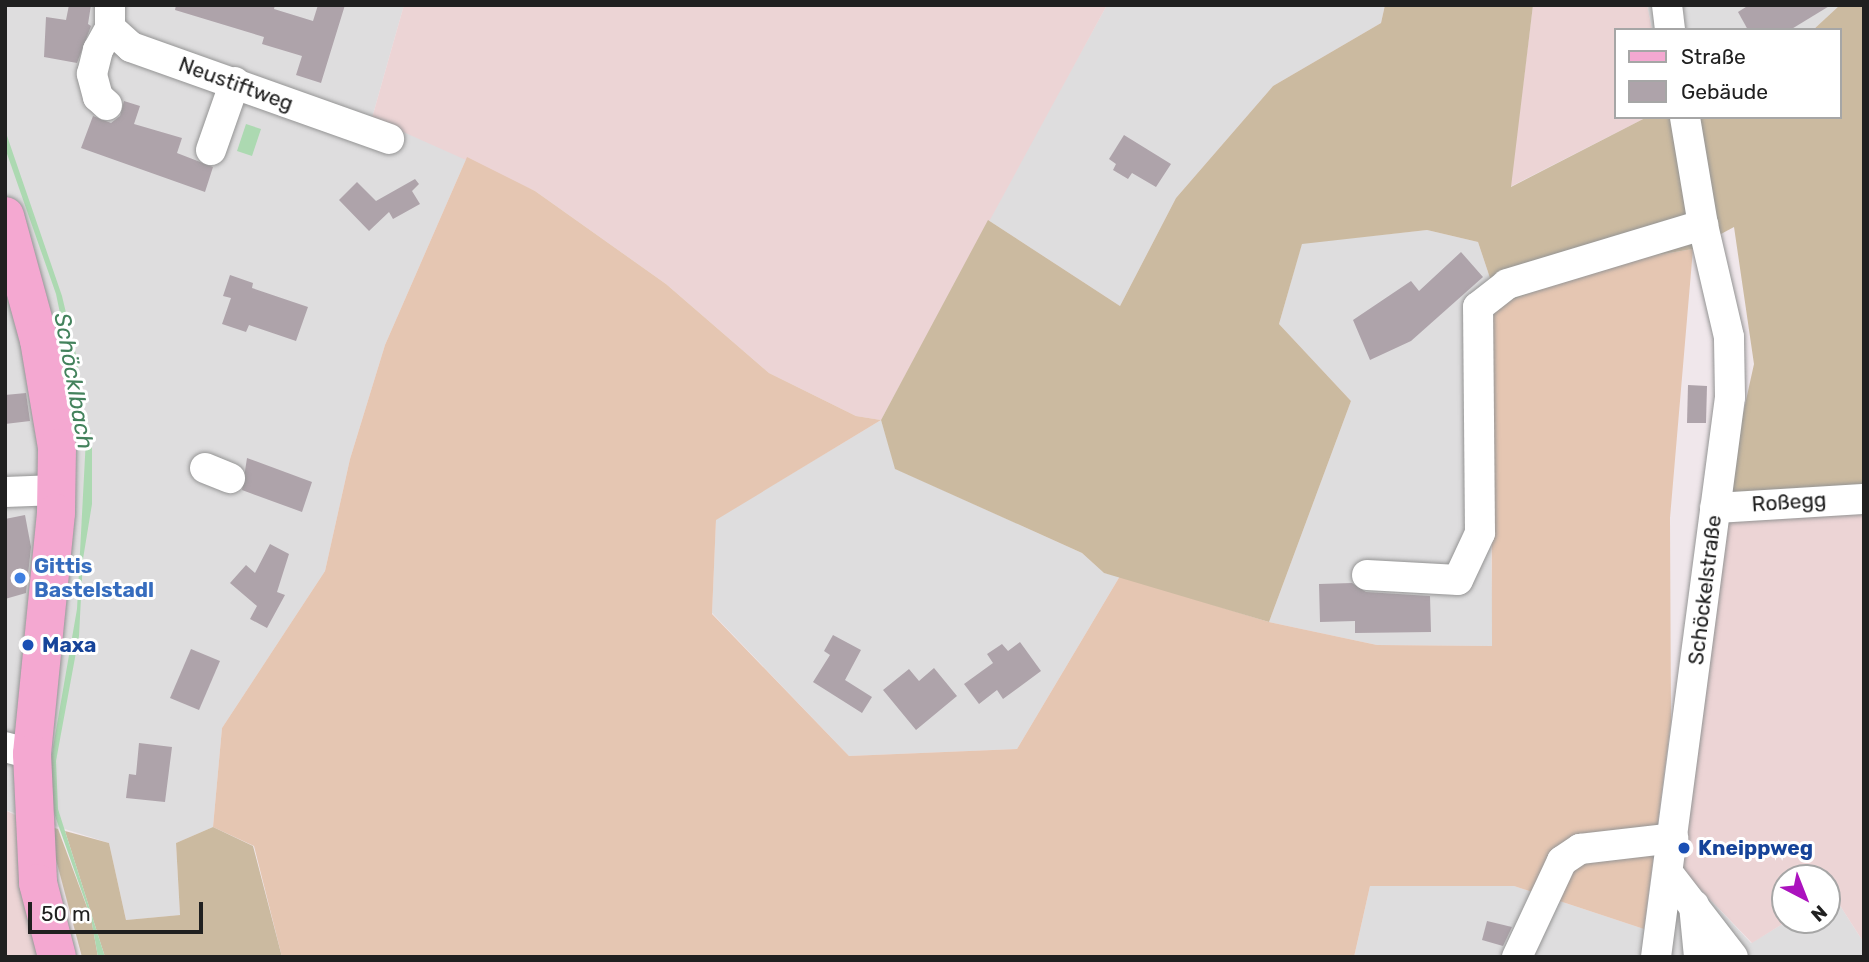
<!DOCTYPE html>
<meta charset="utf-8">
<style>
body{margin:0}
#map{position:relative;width:1869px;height:962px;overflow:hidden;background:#f0e7eb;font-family:Rubik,sans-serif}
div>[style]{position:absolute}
.residential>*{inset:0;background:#deddde}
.farmland>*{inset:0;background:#ecd4d5}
.grass>*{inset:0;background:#e5c6b2}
.forest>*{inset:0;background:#cbbaa0}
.water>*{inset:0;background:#acd9b1}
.building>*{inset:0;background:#aea3aa}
.roads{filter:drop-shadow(0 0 2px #949494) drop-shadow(0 0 2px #949494)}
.minor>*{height:30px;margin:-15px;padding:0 15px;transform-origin:15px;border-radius:15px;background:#fff}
.major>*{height:38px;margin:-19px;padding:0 19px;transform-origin:19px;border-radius:19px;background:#f4a8d1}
.dots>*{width:19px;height:19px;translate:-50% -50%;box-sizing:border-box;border:4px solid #fff;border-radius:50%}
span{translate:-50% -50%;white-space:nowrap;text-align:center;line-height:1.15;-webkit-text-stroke:6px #fff;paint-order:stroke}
.street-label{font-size:21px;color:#202020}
.shop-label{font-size:21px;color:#366cbe;font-weight:700}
.left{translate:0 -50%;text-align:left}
.transit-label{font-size:21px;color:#164399;font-weight:700}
.water-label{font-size:23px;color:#43825c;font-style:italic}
.frame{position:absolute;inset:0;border:7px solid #202020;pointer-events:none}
.legend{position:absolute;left:1614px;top:28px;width:228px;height:91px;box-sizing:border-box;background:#fff;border:2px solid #a6a6a6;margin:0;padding:9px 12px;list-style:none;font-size:21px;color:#202020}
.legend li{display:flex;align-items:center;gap:14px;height:35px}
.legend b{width:35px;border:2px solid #a6a6a6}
.north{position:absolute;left:1771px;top:864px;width:70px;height:70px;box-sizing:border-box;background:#fff;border:2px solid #a6a6a6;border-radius:50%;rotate:138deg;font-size:19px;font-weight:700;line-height:28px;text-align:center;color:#202020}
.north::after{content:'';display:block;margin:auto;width:24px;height:32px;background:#ab12be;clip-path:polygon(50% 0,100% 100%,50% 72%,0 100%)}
.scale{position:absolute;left:28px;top:902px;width:175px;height:32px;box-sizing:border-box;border:4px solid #202020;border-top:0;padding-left:9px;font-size:21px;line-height:24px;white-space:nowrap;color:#202020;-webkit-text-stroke:5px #fff;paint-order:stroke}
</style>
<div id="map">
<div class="residential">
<div style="clip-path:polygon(5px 5px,404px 5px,372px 118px,467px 157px,385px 345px,350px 459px,325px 571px,222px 728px,213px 827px,176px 843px,180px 915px,126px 920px,109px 843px,5px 810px)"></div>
<div style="clip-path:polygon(1107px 5px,1385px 5px,1381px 23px,1273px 86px,1176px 198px,1120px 306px,988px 220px)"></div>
<div style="clip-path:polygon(1647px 5px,1840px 5px,1813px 30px,1652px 30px)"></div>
<div style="clip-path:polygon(1427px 230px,1478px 242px,1499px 305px,1489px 439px,1493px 646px,1377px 645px,1269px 622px,1351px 401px,1279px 324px,1302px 243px)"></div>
<div style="clip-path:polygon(881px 420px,896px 469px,1082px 553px,1104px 573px,1120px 576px,1017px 749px,849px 756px,712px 613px,716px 519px)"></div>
<div style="clip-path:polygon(1682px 870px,1751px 943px,1789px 920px,1827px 920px,1827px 896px,1832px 893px,1864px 943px,1864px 957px,1354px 957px,1370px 886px,1514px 886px,1644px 929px)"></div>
</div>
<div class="farmland">
<div style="clip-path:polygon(404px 5px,1107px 5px,881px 420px,856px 416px,769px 373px,666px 284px,535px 191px,372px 118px)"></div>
<div style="clip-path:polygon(1533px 5px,1647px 5px,1652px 30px,1615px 30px,1615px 117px,1647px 117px,1510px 187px)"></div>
<div style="clip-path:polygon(1864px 507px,1864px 943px,1832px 893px,1827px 896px,1827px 878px,1785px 878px,1785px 920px,1789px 920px,1752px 943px,1682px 870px,1720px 518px)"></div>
<div style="clip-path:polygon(5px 810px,17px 816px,28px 921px,42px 957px,5px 957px)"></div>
</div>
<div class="grass">
<div style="clip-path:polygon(467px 157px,535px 191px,666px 284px,769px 373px,856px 416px,881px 420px,716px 520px,712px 614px,849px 756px,1017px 749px,1120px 576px,1269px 622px,1377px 645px,1492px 646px,1491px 320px,1499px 305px,1609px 263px,1693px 249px,1670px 518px,1671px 722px,1644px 929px,1514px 886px,1370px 886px,1354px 957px,282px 957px,254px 846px,213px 827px,222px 728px,325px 571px,350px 459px,385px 345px)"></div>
</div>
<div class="forest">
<div style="clip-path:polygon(1385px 5px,1533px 5px,1511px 187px,1647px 117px,1839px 117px,1839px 30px,1813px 30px,1840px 5px,1864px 5px,1864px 507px,1720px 518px,1754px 364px,1734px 227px,1693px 249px,1609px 263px,1499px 305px,1478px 242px,1427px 230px,1302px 244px,1279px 324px,1351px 401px,1269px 622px,1104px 573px,1082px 553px,895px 469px,881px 420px,988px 220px,1120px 306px,1176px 198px,1273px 86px,1381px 23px)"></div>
<div style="clip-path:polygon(47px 826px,58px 829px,91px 918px,98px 957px,82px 957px)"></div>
<div style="clip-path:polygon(213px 827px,253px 846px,282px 957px,105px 957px,65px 831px,109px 843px,126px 920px,180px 915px,176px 843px)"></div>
</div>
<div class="water">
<div style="clip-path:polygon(246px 124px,261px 129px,252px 156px,237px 151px)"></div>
<div style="clip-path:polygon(5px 130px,62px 296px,78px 363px,79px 400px,92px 438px,92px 504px,83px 559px,79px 636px,56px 761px,58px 809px,105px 957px,98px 957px,91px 918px,53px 810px,51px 759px,77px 609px,86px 438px,56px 294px,5px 148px)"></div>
</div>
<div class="building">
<div style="clip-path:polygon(69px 5px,91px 5px,88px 24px,91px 26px,77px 63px,44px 57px,46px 17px,66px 20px)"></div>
<div style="clip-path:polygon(176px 5px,275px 5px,274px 9px,313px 21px,318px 5px,345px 5px,321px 83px,296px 75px,302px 56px,262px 44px,264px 37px,175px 10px)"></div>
<div style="clip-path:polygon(1749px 5px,1831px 5px,1790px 30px,1748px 30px,1738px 12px)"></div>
<div style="clip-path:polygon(124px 101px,140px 106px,134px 124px,182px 138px,177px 153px,213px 167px,205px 192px,81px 148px,93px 116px,111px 123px,120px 116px)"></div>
<div style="clip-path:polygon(1124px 135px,1171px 164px,1156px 187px,1132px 173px,1128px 179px,1113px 170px,1116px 164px,1109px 159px)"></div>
<div style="clip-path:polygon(415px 179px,419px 184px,412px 191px,420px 204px,393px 219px,389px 212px,369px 231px,339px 200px,357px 182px,376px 201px)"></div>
<div style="clip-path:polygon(1461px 252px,1483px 277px,1411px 341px,1370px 360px,1353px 320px,1411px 281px,1419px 291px)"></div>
<div style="clip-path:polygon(230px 275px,253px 283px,252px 288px,308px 307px,296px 341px,249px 325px,246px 332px,222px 324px,231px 298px,223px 296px)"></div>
<div style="clip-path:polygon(1688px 385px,1707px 386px,1706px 423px,1687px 423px)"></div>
<div style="clip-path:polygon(26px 393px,30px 421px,5px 424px,5px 395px)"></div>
<div style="clip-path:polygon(247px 458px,312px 482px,302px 512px,242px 490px)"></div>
<div style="clip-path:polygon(25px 515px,31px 547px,26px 593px,5px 599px,5px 519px)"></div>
<div style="clip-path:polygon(270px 544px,289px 554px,277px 592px,285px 595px,267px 628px,250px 619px,257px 606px,230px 583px,246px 565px,255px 573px)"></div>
<div style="clip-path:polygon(1352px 583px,1366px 592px,1430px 596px,1431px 632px,1355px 633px,1355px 621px,1320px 622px,1319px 584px)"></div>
<div style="clip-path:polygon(833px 635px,861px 650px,845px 680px,872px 697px,862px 713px,813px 682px,830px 655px,824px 651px)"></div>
<div style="clip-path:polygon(1020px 642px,1041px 671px,1003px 699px,997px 690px,979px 704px,964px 684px,993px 663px,987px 654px,1002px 644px,1008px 651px)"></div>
<div style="clip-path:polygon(191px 649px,220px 661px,199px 710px,170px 698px)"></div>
<div style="clip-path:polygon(934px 668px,957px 696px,916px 730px,883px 690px,909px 669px,919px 681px)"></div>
<div style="clip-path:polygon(139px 743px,172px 747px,165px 802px,126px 798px,129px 774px,136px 775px)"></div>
<div style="clip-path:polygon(1487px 921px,1512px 927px,1503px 946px,1482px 940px)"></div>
</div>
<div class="roads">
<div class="minor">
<div style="left:110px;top:5px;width:23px;rotate:90deg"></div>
<div style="left:110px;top:28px;width:28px;rotate:42deg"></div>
<div style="left:131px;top:47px;width:274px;rotate:19.6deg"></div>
<div style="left:1667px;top:5px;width:25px;rotate:83deg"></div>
<div style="left:107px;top:105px;width:12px;rotate:-138deg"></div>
<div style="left:98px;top:97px;width:24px;rotate:-105deg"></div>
<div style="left:92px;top:74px;width:25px;rotate:-76deg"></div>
<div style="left:98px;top:50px;width:25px;rotate:-61deg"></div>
<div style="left:211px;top:150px;width:72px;rotate:-70.6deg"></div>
<div style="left:205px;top:468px;width:27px;rotate:22deg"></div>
<div style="left:5px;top:492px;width:52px;rotate:-2.2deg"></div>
<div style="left:1715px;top:508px;width:149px;rotate:-3.5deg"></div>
<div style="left:1367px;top:575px;width:91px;rotate:3.1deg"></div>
<div style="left:1458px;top:580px;width:52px;rotate:-64.9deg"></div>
<div style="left:1480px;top:533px;width:226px;rotate:-90.5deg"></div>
<div style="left:1478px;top:307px;width:37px;rotate:-38deg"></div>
<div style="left:1507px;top:284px;width:205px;rotate:-16.8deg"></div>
<div style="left:5px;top:747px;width:28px;rotate:15deg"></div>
<div style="left:1668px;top:873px;width:106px;rotate:52.3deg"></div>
<div style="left:1694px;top:905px;width:52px;rotate:84.5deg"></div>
<div style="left:1517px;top:957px;width:106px;rotate:-64.9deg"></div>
<div style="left:1562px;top:861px;width:22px;rotate:-34deg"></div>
<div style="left:1580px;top:849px;width:94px;rotate:-6.7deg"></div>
<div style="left:1656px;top:957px;width:565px;rotate:-82.47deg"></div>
<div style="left:1730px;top:397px;width:60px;rotate:-91deg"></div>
<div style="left:1729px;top:337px;width:115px;rotate:-103.1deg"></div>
<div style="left:1703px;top:225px;width:109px;rotate:-99.5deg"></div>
</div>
<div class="major">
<div style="left:5px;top:216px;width:129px;rotate:74.7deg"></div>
<div style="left:39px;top:340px;width:109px;rotate:80.5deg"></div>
<div style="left:57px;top:448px;width:65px;rotate:90.9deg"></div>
<div style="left:56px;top:513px;width:242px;rotate:95.7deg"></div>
<div style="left:32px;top:754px;width:129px;rotate:87.3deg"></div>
<div style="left:38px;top:883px;width:76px;rotate:75.6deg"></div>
</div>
</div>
<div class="dots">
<div style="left:20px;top:578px;background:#3f7fe0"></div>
<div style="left:28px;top:645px;background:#1a4fb4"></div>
<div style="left:1684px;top:848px;background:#1a4fb4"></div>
</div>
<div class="street-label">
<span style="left:236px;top:84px;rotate:20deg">Neustiftweg</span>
<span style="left:1789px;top:502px;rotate:-4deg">Roßegg</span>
<span style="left:1705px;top:590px;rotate:-83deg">Schöckelstraße</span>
</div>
<div class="shop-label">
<span class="left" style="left:34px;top:578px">Gittis<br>Bastelstadl</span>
</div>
<div class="transit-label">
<span class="left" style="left:42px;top:645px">Maxa</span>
<span class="left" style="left:1698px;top:848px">Kneippweg</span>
</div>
<div class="water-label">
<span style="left:74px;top:381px;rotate:80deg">Schöcklbach</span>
</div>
<div class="frame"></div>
<ul class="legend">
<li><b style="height:9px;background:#f4a8d1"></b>Straße</li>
<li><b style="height:19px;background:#aea3aa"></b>Gebäude</li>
</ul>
<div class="north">N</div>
<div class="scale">50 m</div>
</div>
